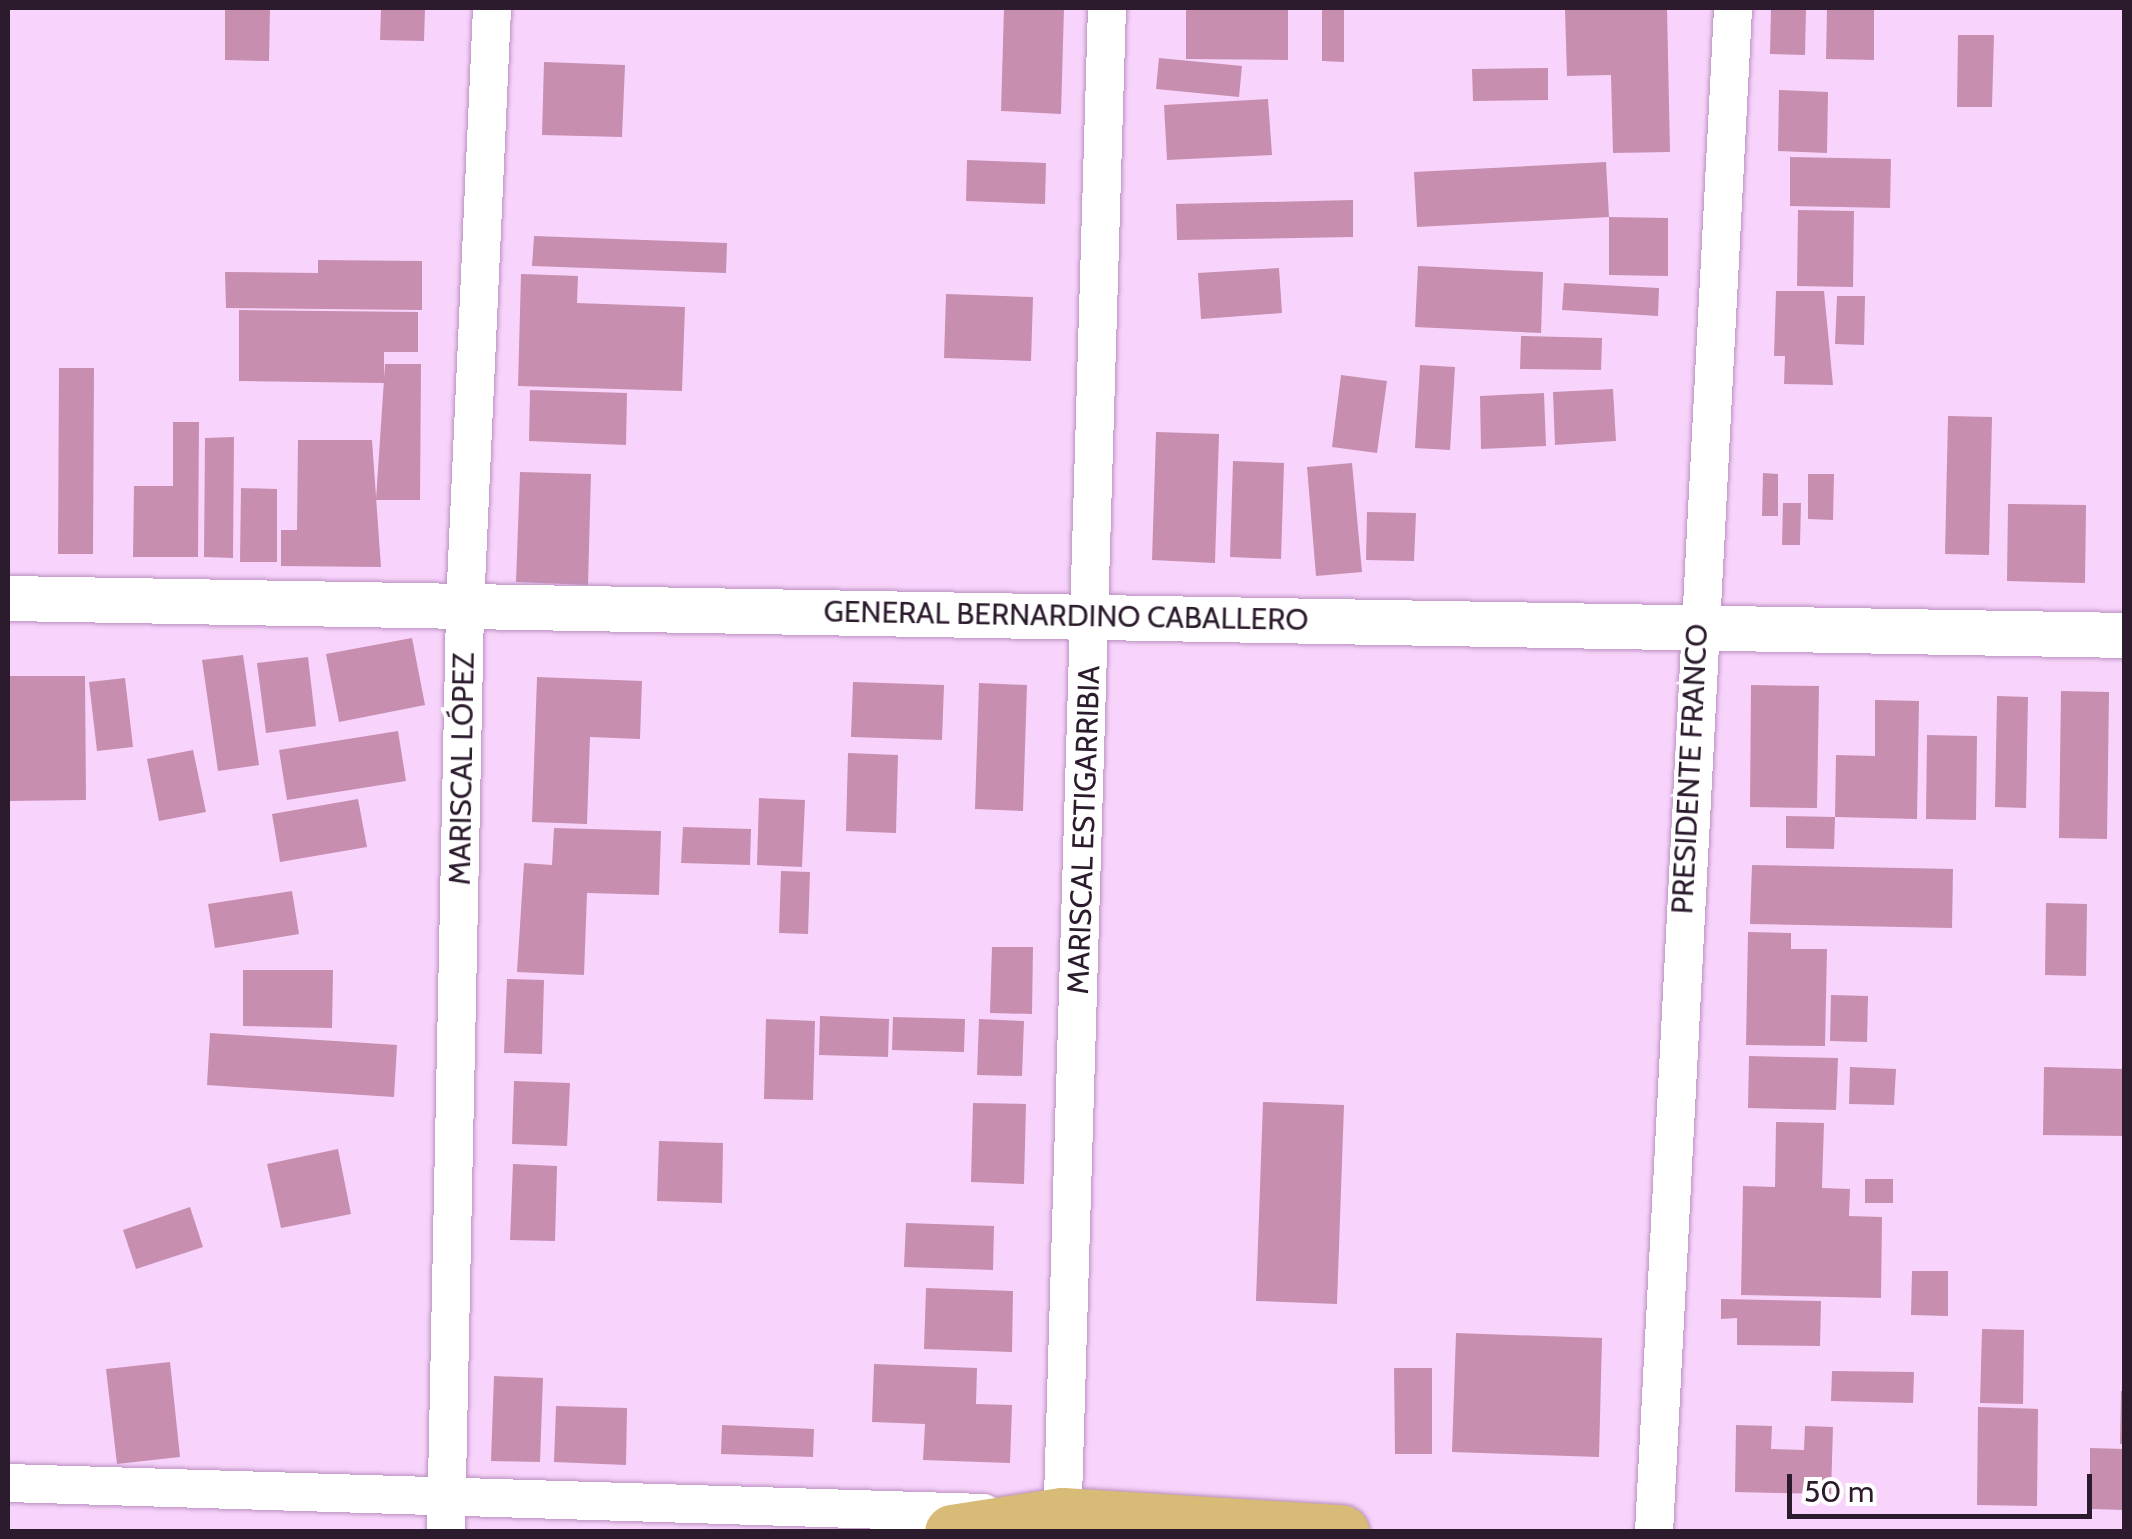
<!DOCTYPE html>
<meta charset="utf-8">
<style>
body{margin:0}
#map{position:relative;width:2132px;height:1539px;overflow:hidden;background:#f8d4fc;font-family:Cabin,sans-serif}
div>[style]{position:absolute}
.building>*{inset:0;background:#c78eb0}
.roads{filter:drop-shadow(0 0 2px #ba90bf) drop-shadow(0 0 2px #ba90bf)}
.minor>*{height:38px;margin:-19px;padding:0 19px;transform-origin:19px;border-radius:19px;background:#fff}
.tertiary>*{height:45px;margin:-22.5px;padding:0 22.5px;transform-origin:22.5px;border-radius:22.5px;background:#fff}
.primary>*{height:55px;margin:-27.5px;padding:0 27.5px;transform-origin:27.5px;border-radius:27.5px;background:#d7bb77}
span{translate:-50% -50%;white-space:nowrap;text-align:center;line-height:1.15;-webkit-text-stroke:8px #fff;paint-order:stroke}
.street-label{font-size:30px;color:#2b1b2d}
.frame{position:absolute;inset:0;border:10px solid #2b1b2d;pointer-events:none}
.scale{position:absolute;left:1787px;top:1474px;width:305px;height:45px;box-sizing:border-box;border:5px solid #2b1b2d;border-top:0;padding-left:12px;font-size:30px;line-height:35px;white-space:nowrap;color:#2b1b2d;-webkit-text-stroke:8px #fff;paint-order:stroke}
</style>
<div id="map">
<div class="building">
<div style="clip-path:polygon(225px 8px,270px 8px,269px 61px,225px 60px)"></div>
<div style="clip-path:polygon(425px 8px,424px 41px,380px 40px,381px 10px)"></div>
<div style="clip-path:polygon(1004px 8px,1064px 8px,1061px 114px,1001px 111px)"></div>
<div style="clip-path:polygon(1186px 8px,1288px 8px,1288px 60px,1186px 59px)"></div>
<div style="clip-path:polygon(1322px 8px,1344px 8px,1344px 62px,1322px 61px)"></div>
<div style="clip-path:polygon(1657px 8px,1667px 8px,1670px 152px,1613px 153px,1611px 75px,1567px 76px,1565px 10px)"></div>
<div style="clip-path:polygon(1771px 8px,1806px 8px,1805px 55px,1770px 54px)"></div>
<div style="clip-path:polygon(1827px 8px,1874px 9px,1874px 60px,1826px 59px)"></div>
<div style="clip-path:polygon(1958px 35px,1994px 35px,1992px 107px,1957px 107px)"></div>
<div style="clip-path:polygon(1159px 58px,1242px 66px,1239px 97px,1156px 89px)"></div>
<div style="clip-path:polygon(544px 62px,625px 65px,622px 137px,542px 135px)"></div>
<div style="clip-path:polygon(1548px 68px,1548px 100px,1473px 101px,1472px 69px)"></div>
<div style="clip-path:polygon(1779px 90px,1828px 92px,1827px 153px,1778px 151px)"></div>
<div style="clip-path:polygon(1268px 99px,1272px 155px,1167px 160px,1164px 105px)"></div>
<div style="clip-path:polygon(1790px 157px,1891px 159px,1890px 208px,1790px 206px)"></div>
<div style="clip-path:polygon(967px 160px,1046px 163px,1045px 204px,966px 201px)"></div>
<div style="clip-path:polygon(1606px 162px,1609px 217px,1417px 227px,1414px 172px)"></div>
<div style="clip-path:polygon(1353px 200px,1353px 237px,1177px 240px,1176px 204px)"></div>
<div style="clip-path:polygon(1798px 210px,1854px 211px,1853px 287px,1797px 286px)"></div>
<div style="clip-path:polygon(1609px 217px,1668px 218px,1668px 276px,1609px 275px)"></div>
<div style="clip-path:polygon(534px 236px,727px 243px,726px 273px,532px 266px)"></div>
<div style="clip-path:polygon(318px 260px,422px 261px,422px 310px,226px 308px,225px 272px,318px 273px)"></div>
<div style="clip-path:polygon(1418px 266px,1543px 272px,1541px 333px,1415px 327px)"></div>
<div style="clip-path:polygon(1279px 268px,1282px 313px,1201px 319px,1198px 273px)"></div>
<div style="clip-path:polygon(521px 274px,578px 276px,577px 303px,685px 307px,682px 391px,518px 386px)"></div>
<div style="clip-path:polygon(1564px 283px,1659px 288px,1658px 316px,1562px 310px)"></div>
<div style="clip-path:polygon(1776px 291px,1824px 291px,1833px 385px,1784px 384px,1785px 356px,1774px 356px)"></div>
<div style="clip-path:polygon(946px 294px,1033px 297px,1031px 361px,944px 358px)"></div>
<div style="clip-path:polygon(1837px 296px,1865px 296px,1864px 345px,1835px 344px)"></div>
<div style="clip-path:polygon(239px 310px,418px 312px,418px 352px,384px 352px,384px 383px,239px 381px)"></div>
<div style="clip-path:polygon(1521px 336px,1602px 338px,1601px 370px,1520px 369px)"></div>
<div style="clip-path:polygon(385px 364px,421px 364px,420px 500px,376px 500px)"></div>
<div style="clip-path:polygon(1420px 365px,1455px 367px,1450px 450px,1415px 448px)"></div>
<div style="clip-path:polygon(59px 368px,94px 368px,93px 554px,58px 554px)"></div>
<div style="clip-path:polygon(1341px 375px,1387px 381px,1377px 453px,1332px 447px)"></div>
<div style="clip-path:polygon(1613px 389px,1616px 441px,1555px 445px,1553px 392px)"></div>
<div style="clip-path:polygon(530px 390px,627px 393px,626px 445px,529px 441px)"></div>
<div style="clip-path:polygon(1544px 393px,1546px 446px,1481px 449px,1480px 396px)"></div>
<div style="clip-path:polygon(1948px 416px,1992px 417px,1989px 555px,1945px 554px)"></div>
<div style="clip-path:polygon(173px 422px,199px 422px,198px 557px,133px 557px,134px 486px,173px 486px)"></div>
<div style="clip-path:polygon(1156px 432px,1219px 434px,1215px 563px,1152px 560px)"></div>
<div style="clip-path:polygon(234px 437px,233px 558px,204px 557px,205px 438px)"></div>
<div style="clip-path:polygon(298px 440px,372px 440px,381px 567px,281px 566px,281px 530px,297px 530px)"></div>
<div style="clip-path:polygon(1233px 461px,1284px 463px,1281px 559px,1230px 557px)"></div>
<div style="clip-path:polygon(1352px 463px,1362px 572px,1316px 576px,1307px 467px)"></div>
<div style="clip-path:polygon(520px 472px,591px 474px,588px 585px,516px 582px)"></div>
<div style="clip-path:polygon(1763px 473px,1778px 474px,1778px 516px,1762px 516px)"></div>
<div style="clip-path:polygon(1808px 474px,1834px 474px,1833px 520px,1808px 519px)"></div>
<div style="clip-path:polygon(241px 488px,277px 489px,277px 562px,240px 562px)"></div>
<div style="clip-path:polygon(1783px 503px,1801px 503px,1800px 545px,1782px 545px)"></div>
<div style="clip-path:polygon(2008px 504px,2086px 505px,2085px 583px,2007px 581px)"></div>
<div style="clip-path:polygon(1367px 512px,1416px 513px,1414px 561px,1366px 560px)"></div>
<div style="clip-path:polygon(412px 638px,425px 705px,339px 722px,326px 654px)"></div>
<div style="clip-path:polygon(243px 655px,259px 765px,218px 771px,202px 660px)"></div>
<div style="clip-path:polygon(308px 657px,316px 726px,266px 733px,257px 663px)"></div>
<div style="clip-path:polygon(8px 676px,85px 676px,86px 800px,8px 801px)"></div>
<div style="clip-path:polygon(537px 677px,642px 681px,640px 739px,590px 737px,587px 824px,532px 822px)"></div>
<div style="clip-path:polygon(125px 678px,133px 747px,97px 751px,89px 682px)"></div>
<div style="clip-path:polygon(853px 682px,944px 685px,942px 740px,851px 737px)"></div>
<div style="clip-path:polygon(979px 683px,1027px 685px,1023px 811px,975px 809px)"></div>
<div style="clip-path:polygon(1751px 685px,1819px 686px,1817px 808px,1750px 807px)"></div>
<div style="clip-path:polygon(2061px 691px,2109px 692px,2107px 839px,2059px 838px)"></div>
<div style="clip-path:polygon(1997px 696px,2028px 697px,2026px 808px,1995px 807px)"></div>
<div style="clip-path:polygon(1875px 700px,1919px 701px,1917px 819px,1835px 817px,1836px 755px,1875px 756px)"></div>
<div style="clip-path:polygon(398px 731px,406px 781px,287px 800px,279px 750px)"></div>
<div style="clip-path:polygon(1927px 735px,1977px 736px,1976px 820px,1926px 819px)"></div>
<div style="clip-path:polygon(193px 750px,206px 812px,159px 821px,147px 759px)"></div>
<div style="clip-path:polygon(848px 753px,898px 755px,896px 833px,846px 831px)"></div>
<div style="clip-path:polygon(759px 798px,805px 800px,802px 867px,757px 865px)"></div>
<div style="clip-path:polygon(358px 799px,367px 847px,280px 862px,272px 814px)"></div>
<div style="clip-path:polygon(1786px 816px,1835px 817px,1834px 849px,1786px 848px)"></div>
<div style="clip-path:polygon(683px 827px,751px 829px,750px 865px,681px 863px)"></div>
<div style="clip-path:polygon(554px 828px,661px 831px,659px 895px,587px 893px,584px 975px,517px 972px,524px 863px,552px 865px)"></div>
<div style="clip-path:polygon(1752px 865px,1953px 869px,1952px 928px,1750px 924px)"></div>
<div style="clip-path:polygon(781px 871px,810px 872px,808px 934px,779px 933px)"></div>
<div style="clip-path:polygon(292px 891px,299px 934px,215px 948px,208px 904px)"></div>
<div style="clip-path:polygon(2046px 903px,2087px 904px,2086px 976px,2045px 975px)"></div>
<div style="clip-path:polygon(1748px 932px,1791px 933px,1791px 949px,1827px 949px,1825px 1046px,1746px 1045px)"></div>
<div style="clip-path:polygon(992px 947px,1033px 947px,1032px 1014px,990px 1013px)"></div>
<div style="clip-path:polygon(243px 970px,333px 970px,332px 1028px,243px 1026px)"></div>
<div style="clip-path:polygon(507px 979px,544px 980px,542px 1054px,504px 1053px)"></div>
<div style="clip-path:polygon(1831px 995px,1868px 996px,1867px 1042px,1830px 1041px)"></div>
<div style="clip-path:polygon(820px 1016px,889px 1019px,888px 1057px,819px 1055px)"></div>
<div style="clip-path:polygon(893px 1017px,965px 1019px,964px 1052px,892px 1050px)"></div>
<div style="clip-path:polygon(766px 1019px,815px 1021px,813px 1100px,764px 1099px)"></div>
<div style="clip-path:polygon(979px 1019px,1024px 1021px,1022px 1076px,977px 1075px)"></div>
<div style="clip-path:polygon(210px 1033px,397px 1045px,394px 1097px,207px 1085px)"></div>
<div style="clip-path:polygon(1749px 1056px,1838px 1058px,1836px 1110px,1748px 1108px)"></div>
<div style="clip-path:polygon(1850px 1067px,1896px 1069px,1894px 1105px,1849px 1104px)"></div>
<div style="clip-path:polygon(2044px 1067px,2124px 1069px,2124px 1136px,2043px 1135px)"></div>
<div style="clip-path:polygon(514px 1081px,570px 1083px,567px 1146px,512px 1144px)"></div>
<div style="clip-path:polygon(1263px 1102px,1344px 1105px,1337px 1304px,1256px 1301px)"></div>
<div style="clip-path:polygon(973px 1103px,1026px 1104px,1024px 1184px,971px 1182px)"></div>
<div style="clip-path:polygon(1776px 1122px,1824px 1123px,1822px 1188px,1850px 1189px,1849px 1216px,1882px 1217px,1881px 1298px,1741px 1295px,1743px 1186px,1775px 1187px)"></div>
<div style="clip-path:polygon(659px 1141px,723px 1143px,722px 1203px,657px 1201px)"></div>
<div style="clip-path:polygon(338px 1149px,351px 1214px,281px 1228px,267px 1164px)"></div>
<div style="clip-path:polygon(513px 1164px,557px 1166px,555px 1241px,510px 1240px)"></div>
<div style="clip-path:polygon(1865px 1179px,1893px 1179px,1893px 1203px,1865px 1203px)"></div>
<div style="clip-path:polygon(190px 1207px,203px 1247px,136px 1269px,123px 1230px)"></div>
<div style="clip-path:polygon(906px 1223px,994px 1226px,993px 1270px,904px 1267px)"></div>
<div style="clip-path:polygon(1912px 1271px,1948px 1271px,1948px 1316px,1911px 1315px)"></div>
<div style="clip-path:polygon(926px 1288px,1013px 1291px,1012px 1352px,924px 1349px)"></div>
<div style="clip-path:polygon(1721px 1299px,1821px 1301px,1820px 1346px,1737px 1345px,1737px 1318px,1721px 1319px)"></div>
<div style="clip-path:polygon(1982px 1329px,2024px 1330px,2023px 1404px,1980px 1403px)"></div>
<div style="clip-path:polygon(1456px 1333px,1602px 1338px,1599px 1457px,1452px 1452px)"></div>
<div style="clip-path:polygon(170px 1362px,180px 1457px,117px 1464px,106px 1369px)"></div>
<div style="clip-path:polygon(874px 1364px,977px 1368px,976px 1404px,1012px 1405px,1010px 1463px,923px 1460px,925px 1424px,872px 1422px)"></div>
<div style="clip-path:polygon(1394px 1368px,1432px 1368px,1432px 1454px,1395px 1454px)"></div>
<div style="clip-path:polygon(1832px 1371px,1914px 1372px,1913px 1403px,1831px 1401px)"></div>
<div style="clip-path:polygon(494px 1376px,543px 1378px,540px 1462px,491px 1461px)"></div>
<div style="clip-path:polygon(2121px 1391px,2124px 1391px,2124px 1444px,2120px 1444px)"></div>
<div style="clip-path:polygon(556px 1406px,627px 1408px,626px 1465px,554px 1462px)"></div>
<div style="clip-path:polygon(1978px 1407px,2038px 1409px,2037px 1506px,1977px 1505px)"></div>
<div style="clip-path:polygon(722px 1425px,814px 1429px,813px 1457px,721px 1454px)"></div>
<div style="clip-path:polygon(1736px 1425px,1772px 1426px,1771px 1449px,1804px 1450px,1805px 1426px,1833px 1427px,1831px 1494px,1735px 1492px)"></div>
<div style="clip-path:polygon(2090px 1448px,2124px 1449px,2124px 1510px,2090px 1509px)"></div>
</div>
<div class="roads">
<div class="minor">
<div style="left:8px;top:1483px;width:976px;rotate:1.76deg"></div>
<div style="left:446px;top:1532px;width:926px;rotate:-88.82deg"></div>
<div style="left:465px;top:606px;width:599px;rotate:-87.41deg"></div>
<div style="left:1062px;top:1532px;width:1525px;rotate:-88.31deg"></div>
<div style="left:1654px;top:1532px;width:1526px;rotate:-87.03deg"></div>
</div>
<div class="tertiary">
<div style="left:8px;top:598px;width:2116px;rotate:1deg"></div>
</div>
<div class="primary">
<div style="left:952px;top:1532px;width:111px;rotate:-8.8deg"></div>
<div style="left:1062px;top:1515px;width:280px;rotate:3.5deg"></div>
</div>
</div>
<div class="street-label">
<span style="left:1066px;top:616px;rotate:1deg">GENERAL BERNARDINO CABALLERO</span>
<span style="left:462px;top:769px;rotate:-89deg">MARISCAL LÓPEZ</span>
<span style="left:1690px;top:769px;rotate:-87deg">PRESIDENTE FRANCO</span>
<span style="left:1084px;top:830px;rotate:-88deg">MARISCAL ESTIGARRIBIA</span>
</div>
<div class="frame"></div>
<div class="scale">50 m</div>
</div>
